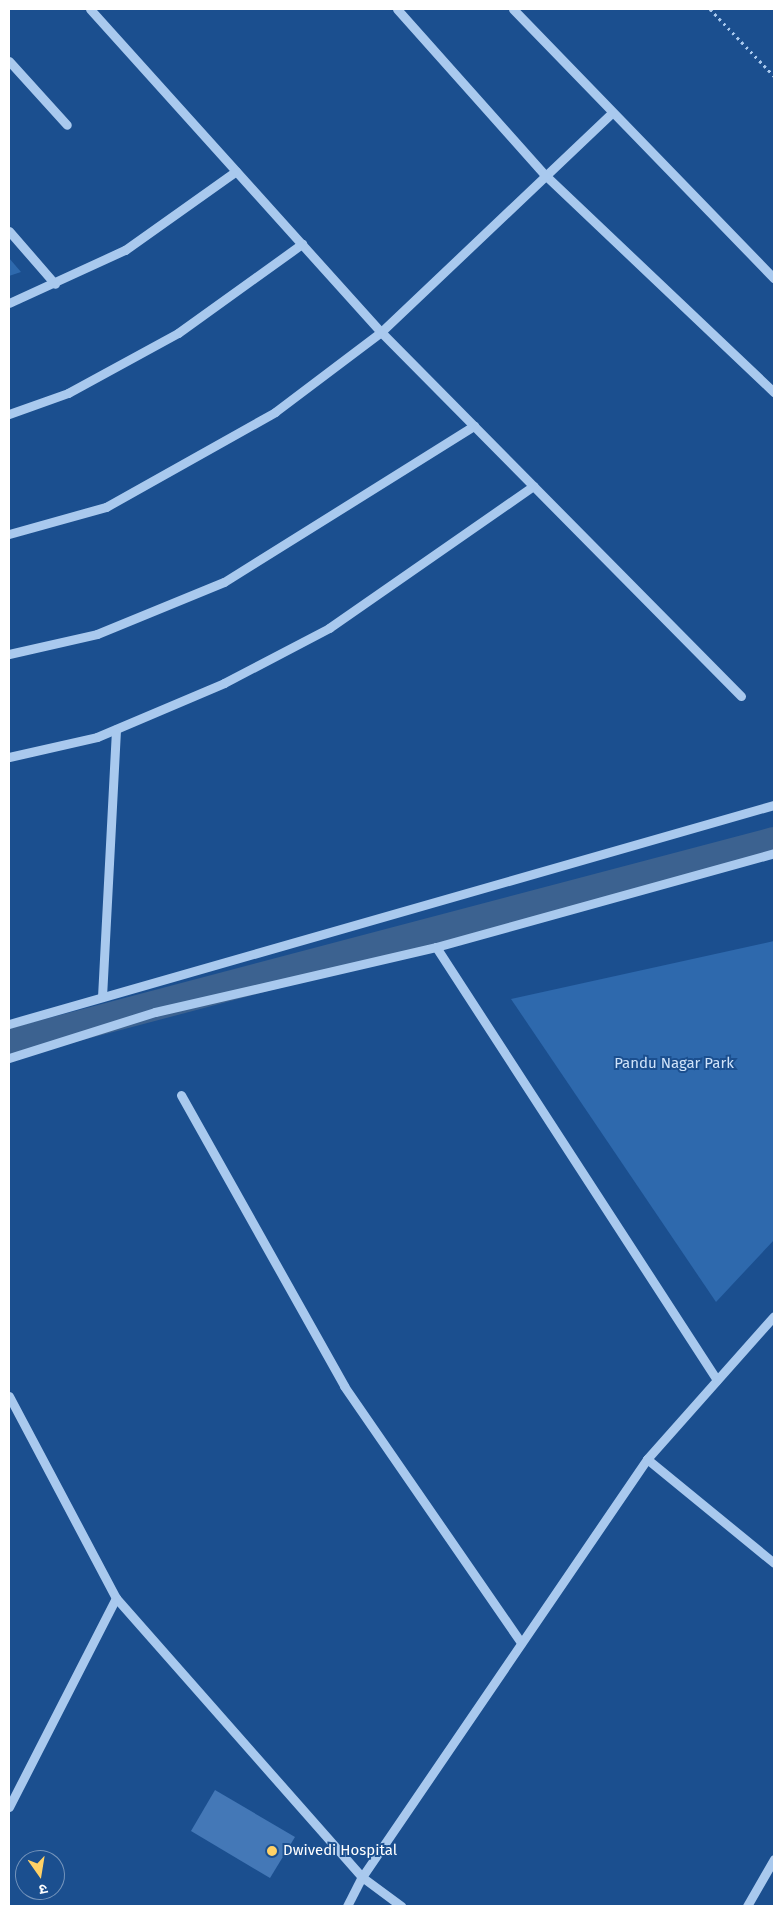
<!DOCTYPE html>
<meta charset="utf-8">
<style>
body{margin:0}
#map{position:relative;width:783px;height:1915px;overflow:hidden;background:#1b4f8f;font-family:"Fira Sans","Noto Sans Devanagari",sans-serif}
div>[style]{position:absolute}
.green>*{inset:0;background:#2e69ad}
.canal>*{height:30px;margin:-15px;padding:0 15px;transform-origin:15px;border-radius:15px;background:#3c6290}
.building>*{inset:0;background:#4478b7}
.path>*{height:3px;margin-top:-1.5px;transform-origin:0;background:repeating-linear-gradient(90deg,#a9c9ee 0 2.5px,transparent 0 6.5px)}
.minor>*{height:9px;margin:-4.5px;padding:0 4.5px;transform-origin:4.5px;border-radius:4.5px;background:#a9c9ee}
.dots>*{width:14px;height:14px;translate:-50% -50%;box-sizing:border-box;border:2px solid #1b4f8f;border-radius:50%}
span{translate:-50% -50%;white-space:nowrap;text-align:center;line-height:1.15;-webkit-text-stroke:4px #1b4f8f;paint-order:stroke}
.park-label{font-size:15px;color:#cfe3fa}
.poi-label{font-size:15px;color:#fff}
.left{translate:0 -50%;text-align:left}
.frame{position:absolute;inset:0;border:10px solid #fff;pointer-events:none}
.north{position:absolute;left:15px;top:1850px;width:50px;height:50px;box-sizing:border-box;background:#1b4f8f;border:1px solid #7695bc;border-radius:50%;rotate:167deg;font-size:14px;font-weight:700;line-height:20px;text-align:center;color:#fff}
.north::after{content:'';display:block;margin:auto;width:18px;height:22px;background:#ffd166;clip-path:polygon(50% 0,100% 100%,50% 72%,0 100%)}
</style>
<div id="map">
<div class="green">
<div style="clip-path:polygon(9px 258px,21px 272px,9px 276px)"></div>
<div style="clip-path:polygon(774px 941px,774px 1240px,716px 1302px,511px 999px)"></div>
</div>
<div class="canal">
<div style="left:9px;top:1044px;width:791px;rotate:-14.79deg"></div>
</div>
<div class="building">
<div style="clip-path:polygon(215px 1790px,295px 1837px,270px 1878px,191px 1831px)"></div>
</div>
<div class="path">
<div style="left:710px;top:9px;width:93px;rotate:46.3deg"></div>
</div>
<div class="minor">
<div style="left:90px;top:9px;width:435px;rotate:48deg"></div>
<div style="left:381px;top:332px;width:512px;rotate:45.32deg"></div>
<div style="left:397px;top:9px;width:221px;rotate:48.3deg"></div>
<div style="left:544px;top:174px;width:317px;rotate:43.5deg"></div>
<div style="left:513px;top:9px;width:375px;rotate:45.9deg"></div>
<div style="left:9px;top:61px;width:86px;rotate:47.8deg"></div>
<div style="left:9px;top:231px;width:70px;rotate:49deg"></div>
<div style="left:9px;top:303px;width:128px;rotate:-24.6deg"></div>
<div style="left:125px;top:250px;width:136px;rotate:-35.4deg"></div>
<div style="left:9px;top:414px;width:63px;rotate:-19.6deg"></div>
<div style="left:68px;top:393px;width:125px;rotate:-28.6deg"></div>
<div style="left:178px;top:333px;width:153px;rotate:-35.7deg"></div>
<div style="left:9px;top:534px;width:101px;rotate:-15.6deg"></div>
<div style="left:106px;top:507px;width:194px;rotate:-29.3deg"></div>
<div style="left:275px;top:412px;width:133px;rotate:-37deg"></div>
<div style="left:381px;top:332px;width:317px;rotate:-43.5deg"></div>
<div style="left:9px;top:654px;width:90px;rotate:-12.8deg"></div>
<div style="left:97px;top:634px;width:137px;rotate:-22.3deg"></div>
<div style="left:224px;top:582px;width:295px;rotate:-32deg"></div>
<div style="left:9px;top:757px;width:90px;rotate:-12.8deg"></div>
<div style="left:97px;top:737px;width:138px;rotate:-23deg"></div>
<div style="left:224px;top:683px;width:119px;rotate:-27.6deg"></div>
<div style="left:329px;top:628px;width:249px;rotate:-34.8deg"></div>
<div style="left:436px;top:947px;width:516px;rotate:57.02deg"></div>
<div style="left:102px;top:997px;width:268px;rotate:-87deg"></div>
<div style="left:9px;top:1024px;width:796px;rotate:-15.98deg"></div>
<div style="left:9px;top:1058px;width:153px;rotate:-17.5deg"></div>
<div style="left:155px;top:1012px;width:288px;rotate:-13deg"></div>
<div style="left:436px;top:947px;width:351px;rotate:-15.5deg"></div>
<div style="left:181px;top:1095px;width:334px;rotate:60.7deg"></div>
<div style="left:344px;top:1386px;width:312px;rotate:55.4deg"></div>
<div style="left:9px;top:1396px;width:229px;rotate:62.1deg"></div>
<div style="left:116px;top:1598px;width:372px;rotate:48.6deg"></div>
<div style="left:362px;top:1877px;width:49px;rotate:36.6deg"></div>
<div style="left:647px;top:1459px;width:164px;rotate:39.3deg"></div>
<div style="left:9px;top:1807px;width:235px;rotate:-62.9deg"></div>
<div style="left:347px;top:1906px;width:33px;rotate:-63deg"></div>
<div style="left:362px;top:1877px;width:506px;rotate:-55.71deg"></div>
<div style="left:647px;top:1459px;width:191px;rotate:-48.4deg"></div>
<div style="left:747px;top:1906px;width:54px;rotate:-60.1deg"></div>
</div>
<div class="dots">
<div style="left:272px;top:1851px;background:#ffd166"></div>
</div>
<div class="park-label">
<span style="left:674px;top:1064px">Pandu Nagar Park</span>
</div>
<div class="poi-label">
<span class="left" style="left:283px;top:1851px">Dwivedi Hospital</span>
</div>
<div class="frame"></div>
<div class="north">उ</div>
</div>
